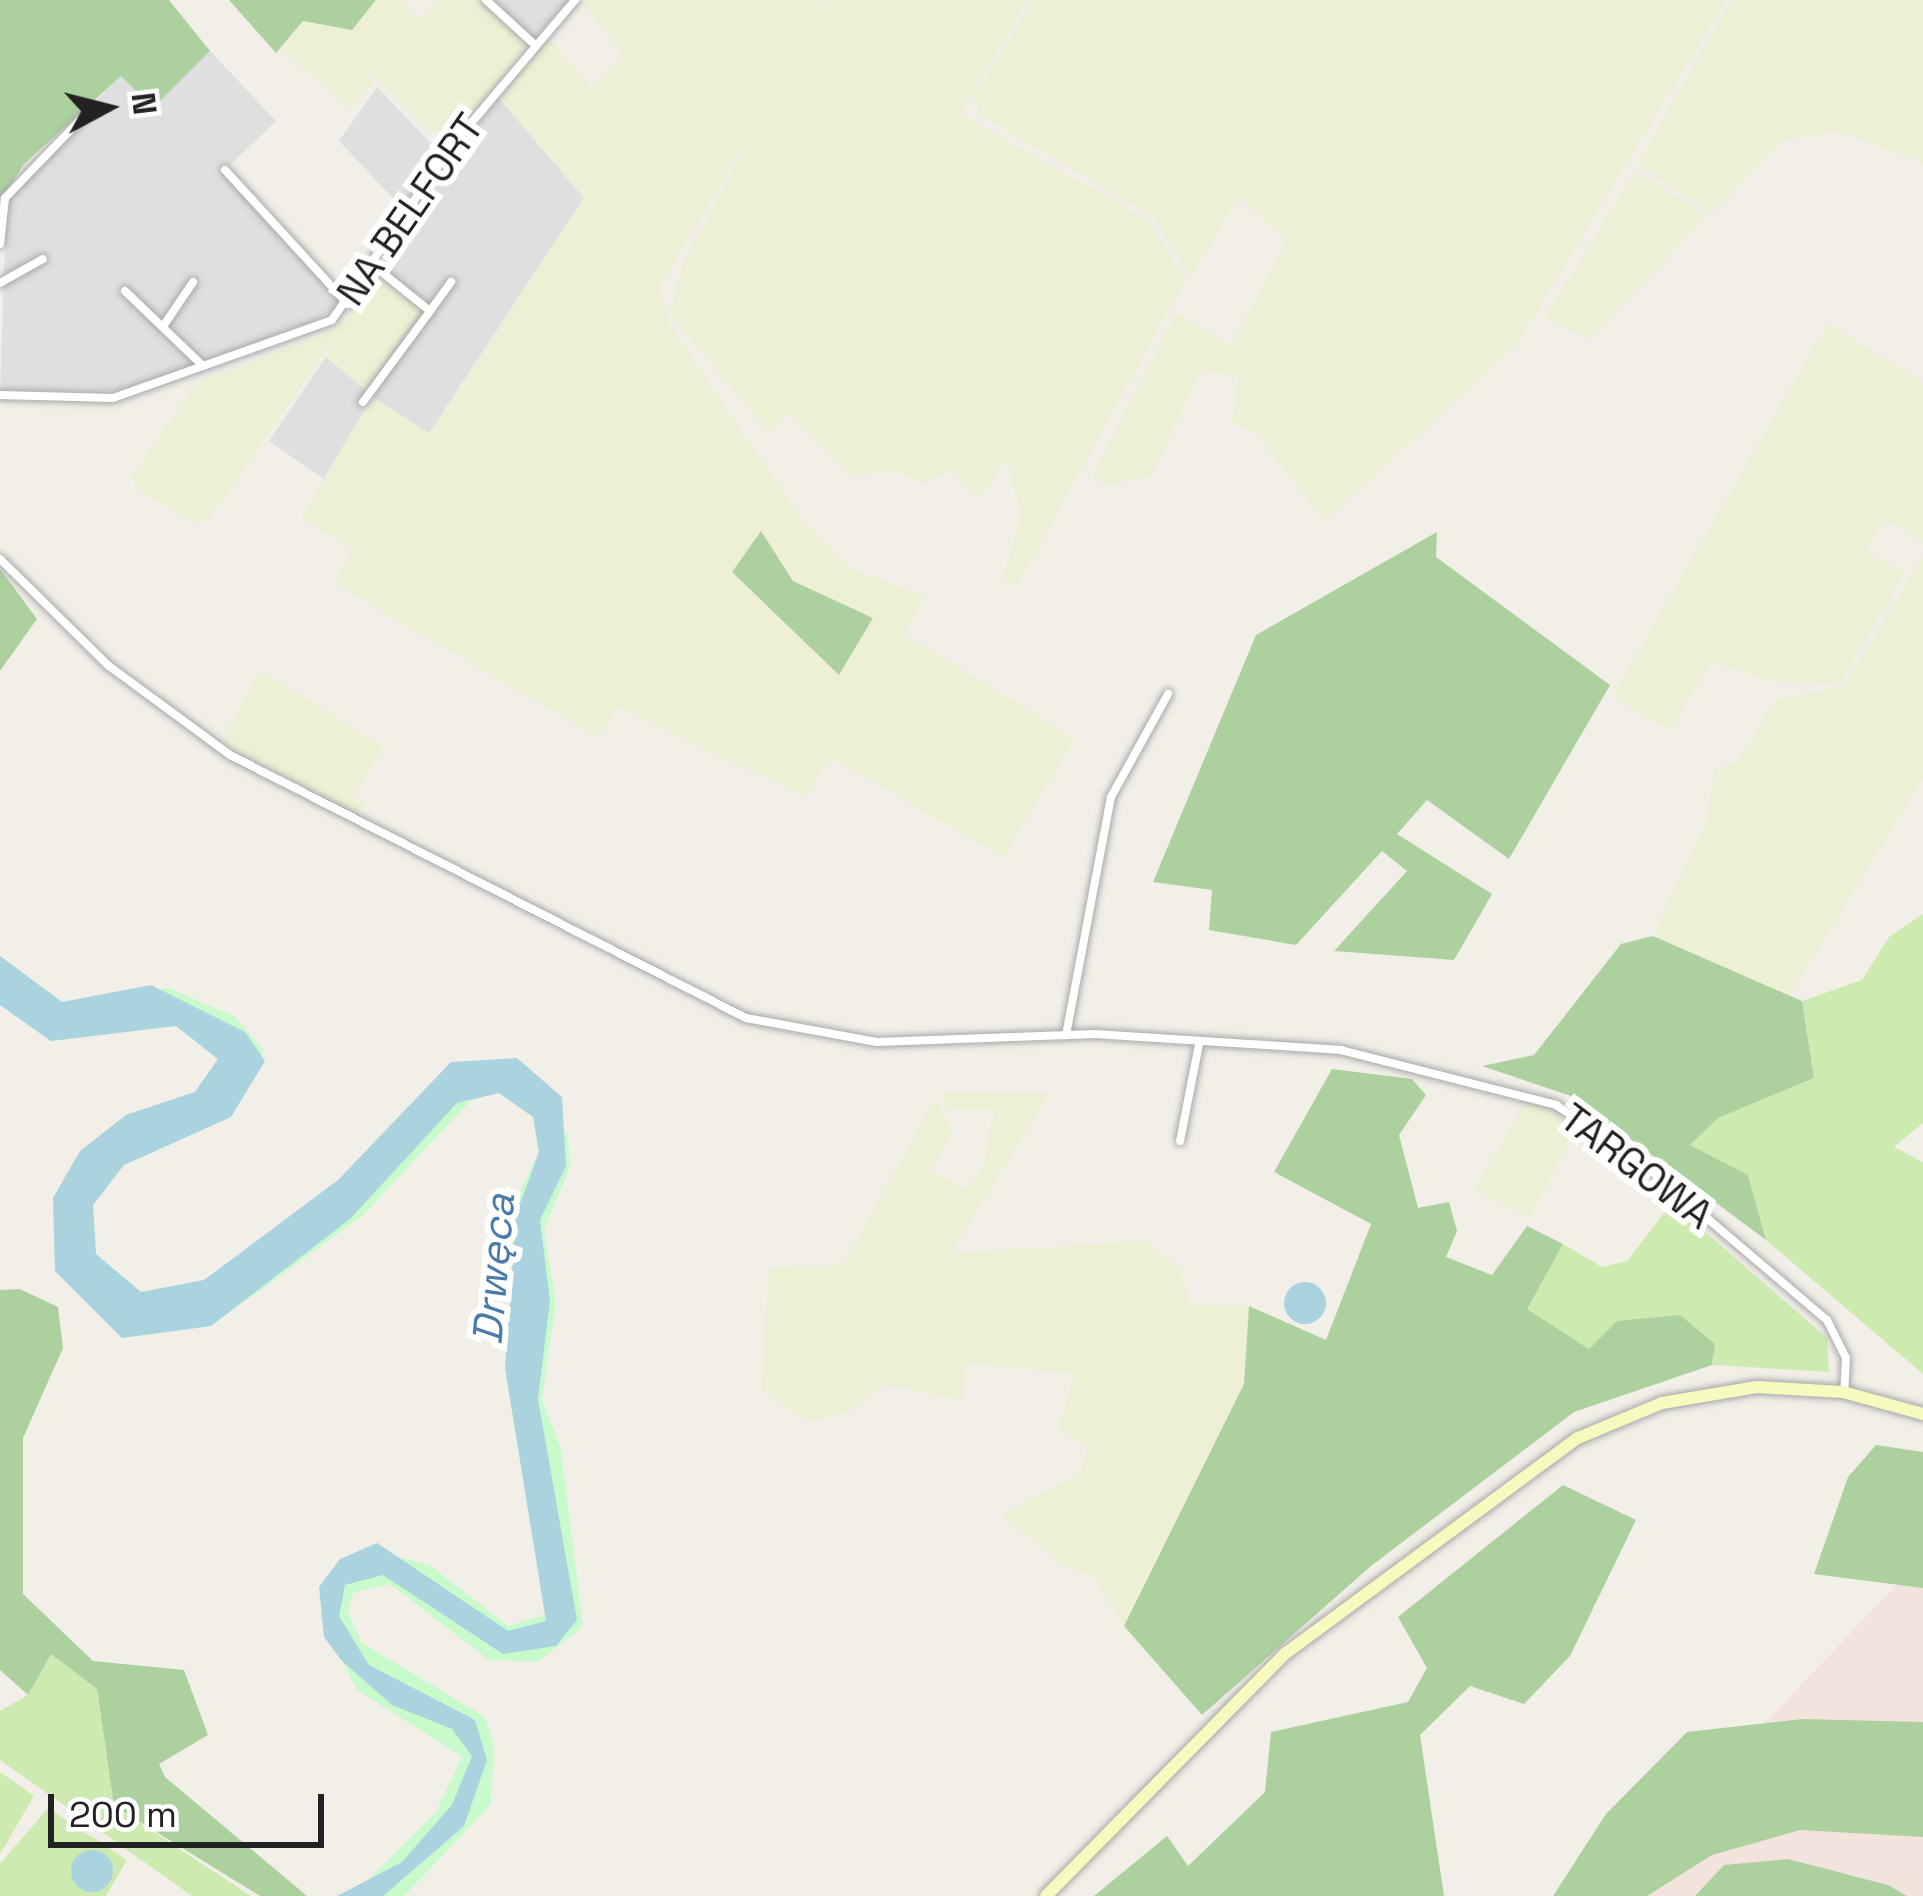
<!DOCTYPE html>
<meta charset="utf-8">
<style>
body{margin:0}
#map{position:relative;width:1923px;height:1896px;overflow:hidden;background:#f2efe9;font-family:"Space Grotesk",sans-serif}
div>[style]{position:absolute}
.residential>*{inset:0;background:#e0dfdf}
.military>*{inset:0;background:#f3e3dd}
.farmland>*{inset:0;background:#eef0d5}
.grass>*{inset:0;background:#cdebb0}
.forest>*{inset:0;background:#add19e}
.park>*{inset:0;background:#c8facc}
.water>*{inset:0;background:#aad3df}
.round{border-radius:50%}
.roads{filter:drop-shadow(0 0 3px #a9a9a9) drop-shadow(0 0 3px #a9a9a9)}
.minor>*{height:8px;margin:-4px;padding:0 4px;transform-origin:4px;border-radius:4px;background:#fff}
.secondary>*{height:12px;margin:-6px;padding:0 6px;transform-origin:6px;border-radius:6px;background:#f7fabf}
span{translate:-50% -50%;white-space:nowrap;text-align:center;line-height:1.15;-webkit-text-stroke:12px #fff;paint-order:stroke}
.street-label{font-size:39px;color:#222}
.water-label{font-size:42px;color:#4a7aab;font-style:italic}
.north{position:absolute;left:48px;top:48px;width:120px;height:120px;-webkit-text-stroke:9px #fff;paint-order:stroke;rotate:83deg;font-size:33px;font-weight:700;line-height:48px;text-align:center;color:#222}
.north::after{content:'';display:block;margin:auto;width:42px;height:54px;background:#222;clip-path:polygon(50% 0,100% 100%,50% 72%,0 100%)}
.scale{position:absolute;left:48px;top:1794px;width:276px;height:54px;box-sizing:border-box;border:6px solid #222;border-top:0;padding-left:15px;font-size:36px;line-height:42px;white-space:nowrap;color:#222;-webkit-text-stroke:9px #fff;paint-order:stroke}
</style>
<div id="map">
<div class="residential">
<div style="clip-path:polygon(480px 0,570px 0,529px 44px)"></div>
<div style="clip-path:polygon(210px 51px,276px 121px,227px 168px,342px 304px,298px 331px,117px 391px,0 391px,7px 188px,121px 76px,153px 107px)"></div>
<div style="clip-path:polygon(377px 87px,441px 154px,402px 208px,339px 141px)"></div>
<div style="clip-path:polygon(498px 97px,584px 198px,429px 434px,372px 397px,324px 479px,269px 441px,326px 357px,366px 390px,376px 272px)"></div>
</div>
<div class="military">
<div style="clip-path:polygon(1923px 1557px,1923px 1896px,1600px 1896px)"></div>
</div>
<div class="farmland">
<div style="clip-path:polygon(376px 0,400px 0,421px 20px,441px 0,480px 0,529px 44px,446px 147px,367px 69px,372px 84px,350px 108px,281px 49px,303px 20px,352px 29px)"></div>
<div style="clip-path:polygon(evenodd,581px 0,821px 0,784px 75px,824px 0,1027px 0,961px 114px,1149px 221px,1185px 280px,1017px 586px,1003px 579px,1021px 515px,1006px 459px,980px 499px,951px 470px,923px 484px,897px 472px,851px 475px,789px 413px,768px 432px,670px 314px,683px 264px,762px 114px,660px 286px,670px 325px,804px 523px,852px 569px,925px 596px,905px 634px,1075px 739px,1003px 857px,830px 757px,804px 797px,619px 706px,598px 737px,335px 584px,353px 549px,301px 518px,372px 397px,429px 433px,584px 198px,498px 97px,548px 38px,592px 88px,623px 55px,581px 0,762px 533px,793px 581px,873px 618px,839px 675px,732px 573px,762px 533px)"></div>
<div style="clip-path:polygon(1032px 0,1726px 0,1517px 344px,1325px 521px,1255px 433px,1231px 422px,1239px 377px,1202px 369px,1151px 476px,1105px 486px,1093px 476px,1176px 313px,1231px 345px,1286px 242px,1239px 196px,1191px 277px,1152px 216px,978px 114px,975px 96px)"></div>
<div style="clip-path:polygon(1731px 0,1923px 0,1923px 163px,1838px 131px,1783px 141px,1712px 213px,1637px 165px)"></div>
<div style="clip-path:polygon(1635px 172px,1708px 215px,1589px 340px,1545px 317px)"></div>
<div style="clip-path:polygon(376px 272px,422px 308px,366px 390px,326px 357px,339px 332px,210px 518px,194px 523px,137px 489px,132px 476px,196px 383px,321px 335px,350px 316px)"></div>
<div style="clip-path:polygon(1828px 323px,1923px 383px,1923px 542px,1884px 519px,1866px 553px,1905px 572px,1840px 683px,1777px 682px,1711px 662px,1670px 730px,1612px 697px)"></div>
<div style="clip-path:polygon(1923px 556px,1923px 778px,1790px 995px,1653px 936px,1707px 819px,1714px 769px,1738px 761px,1775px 700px,1844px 686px)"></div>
<div style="clip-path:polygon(261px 670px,383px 747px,352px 799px,365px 804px,357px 817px,220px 741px)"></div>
<div style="clip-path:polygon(941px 1092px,1050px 1093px,951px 1253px,1145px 1241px,1179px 1268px,1191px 1305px,1249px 1306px,1244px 1384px,1124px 1626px,1093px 1576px,1063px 1566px,1002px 1515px,1079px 1473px,1088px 1447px,1059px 1428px,1074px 1374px,966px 1363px,963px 1399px,882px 1385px,852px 1411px,809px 1422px,761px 1390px,769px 1267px,843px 1265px,935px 1099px,953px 1132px,931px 1170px,966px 1190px,982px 1171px,994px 1109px,947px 1109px)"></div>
<div style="clip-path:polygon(1528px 1098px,1577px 1126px,1530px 1218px,1474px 1189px)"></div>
</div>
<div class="grass">
<div style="clip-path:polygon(1923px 914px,1923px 1123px,1894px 1147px,1923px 1162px,1923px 1374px,1766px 1240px,1748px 1175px,1690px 1145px,1718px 1118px,1814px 1078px,1802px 1001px,1862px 980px,1889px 937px)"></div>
<div style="clip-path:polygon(1672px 1203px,1827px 1338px,1829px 1372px,1712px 1365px,1714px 1344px,1589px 1350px,1526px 1309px,1563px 1244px,1602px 1267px,1627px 1261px)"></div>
<div style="clip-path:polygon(50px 1653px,97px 1689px,114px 1806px,251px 1896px,192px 1896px,0 1760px,0 1711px,28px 1695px)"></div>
<div style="clip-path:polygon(0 1772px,34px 1796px,0 1854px)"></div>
<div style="clip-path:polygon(48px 1808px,127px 1860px,106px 1896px,0 1896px,0 1864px)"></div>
</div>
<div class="forest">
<div style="clip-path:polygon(0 0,169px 0,210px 51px,153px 108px,121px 76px,24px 164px,0 201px)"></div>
<div style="clip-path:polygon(229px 0,376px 0,352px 30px,303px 21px,276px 53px)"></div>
<div style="clip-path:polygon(761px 531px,793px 581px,873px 618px,839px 675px,732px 572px)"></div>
<div style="clip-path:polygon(1437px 532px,1436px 557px,1610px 685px,1509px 859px,1427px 800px,1397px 834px,1492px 894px,1476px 922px,1454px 960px,1334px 951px,1407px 871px,1382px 851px,1296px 945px,1209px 930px,1212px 890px,1153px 882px,1256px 635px)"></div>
<div style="clip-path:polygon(0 569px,37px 619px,0 671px)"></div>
<div style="clip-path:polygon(1653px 936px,1802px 1001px,1814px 1078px,1718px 1118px,1690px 1145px,1748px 1175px,1766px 1240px,1574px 1097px,1482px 1066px,1534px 1055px,1621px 944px)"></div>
<div style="clip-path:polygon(1332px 1069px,1412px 1079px,1426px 1095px,1399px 1135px,1418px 1208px,1449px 1202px,1457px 1231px,1446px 1257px,1492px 1275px,1527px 1226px,1563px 1244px,1527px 1309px,1589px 1349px,1617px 1321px,1680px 1315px,1715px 1344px,1712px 1365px,1574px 1412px,1371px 1566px,1202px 1715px,1124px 1626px,1244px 1384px,1249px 1306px,1326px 1340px,1371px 1224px,1274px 1172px)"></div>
<div style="clip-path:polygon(20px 1289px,58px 1307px,63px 1348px,23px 1438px,23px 1594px,93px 1661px,184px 1670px,208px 1735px,159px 1764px,165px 1777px,307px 1896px,260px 1896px,114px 1806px,97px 1689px,51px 1654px,28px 1695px,0 1670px,0 1290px)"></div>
<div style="clip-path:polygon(1876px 1445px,1923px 1452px,1923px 1588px,1814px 1574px,1848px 1477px)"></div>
<div style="clip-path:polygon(1563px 1485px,1636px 1520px,1570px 1656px,1524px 1704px,1470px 1686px,1420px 1735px,1444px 1896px,1094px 1896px,1167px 1836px,1188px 1866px,1265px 1792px,1271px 1732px,1408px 1702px,1427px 1668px,1398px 1617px)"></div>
<div style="clip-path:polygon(1802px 1719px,1923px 1722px,1923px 1837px,1800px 1830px,1712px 1855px,1647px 1896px,1553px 1896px,1606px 1814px,1687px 1732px)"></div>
<div style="clip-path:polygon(1788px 1859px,1888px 1885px,1907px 1896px,1695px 1896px,1724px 1865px)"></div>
</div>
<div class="park">
<div style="clip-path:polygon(0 956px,62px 1002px,168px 988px,234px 1016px,264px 1050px,231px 1117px,124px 1165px,93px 1205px,96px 1254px,141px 1292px,204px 1280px,330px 1192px,469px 1063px,568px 1134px,570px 1167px,544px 1230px,556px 1302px,542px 1399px,561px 1449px,583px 1627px,537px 1662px,489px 1660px,390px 1584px,353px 1593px,348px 1613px,362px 1643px,485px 1717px,494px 1744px,491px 1804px,404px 1896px,352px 1896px,436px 1812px,462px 1757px,356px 1689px,321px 1616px,325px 1584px,374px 1549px,431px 1566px,508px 1626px,548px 1613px,506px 1377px,514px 1204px,539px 1152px,533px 1117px,499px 1093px,475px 1096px,362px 1216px,211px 1326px,122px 1338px,55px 1271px,53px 1198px,80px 1151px,126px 1115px,195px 1092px,218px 1059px,176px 1026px,51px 1041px,0 1005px)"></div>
</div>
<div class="water">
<div style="clip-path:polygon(0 956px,62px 1002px,151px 985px,245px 1032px,265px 1061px,231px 1117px,124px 1165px,93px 1205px,96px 1254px,141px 1292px,204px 1280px,338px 1180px,451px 1062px,517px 1058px,562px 1097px,566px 1166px,540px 1220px,550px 1301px,538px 1399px,577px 1620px,556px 1646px,503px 1654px,383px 1575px,345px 1585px,339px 1616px,369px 1665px,475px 1720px,487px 1760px,464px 1826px,383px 1896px,337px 1896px,402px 1862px,452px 1805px,472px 1756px,452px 1729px,392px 1705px,341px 1660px,324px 1637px,319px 1587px,340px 1559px,377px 1543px,508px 1631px,546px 1621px,505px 1368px,516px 1215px,539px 1152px,533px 1117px,499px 1093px,457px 1103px,350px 1219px,211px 1326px,122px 1338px,55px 1271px,53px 1198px,80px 1151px,126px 1115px,195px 1092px,218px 1059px,176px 1026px,51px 1041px,0 1005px)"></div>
<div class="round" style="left:1284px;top:1282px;width:42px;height:42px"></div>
<div class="round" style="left:71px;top:1850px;width:42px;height:42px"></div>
</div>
<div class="roads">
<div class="minor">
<div style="left:486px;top:0;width:67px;rotate:42.6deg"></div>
<div style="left:225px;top:170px;width:182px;rotate:47.5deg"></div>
<div style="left:0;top:244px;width:46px;rotate:-83.8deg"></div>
<div style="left:5px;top:198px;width:125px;rotate:-46deg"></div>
<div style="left:0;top:283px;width:49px;rotate:-29.2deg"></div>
<div style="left:125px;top:291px;width:108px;rotate:43.9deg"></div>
<div style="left:430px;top:311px;width:36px;rotate:-54deg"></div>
<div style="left:164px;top:325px;width:52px;rotate:-56deg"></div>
<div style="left:0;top:395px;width:113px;rotate:1.5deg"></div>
<div style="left:113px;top:398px;width:232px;rotate:-19.6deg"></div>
<div style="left:332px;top:320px;width:209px;rotate:-55.5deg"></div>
<div style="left:450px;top:148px;width:194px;rotate:-49.8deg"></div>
<div style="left:363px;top:402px;width:113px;rotate:-53.6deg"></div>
<div style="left:430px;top:311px;width:72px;rotate:-141.2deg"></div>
<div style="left:0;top:559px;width:153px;rotate:44.5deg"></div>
<div style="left:109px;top:666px;width:150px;rotate:36.3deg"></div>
<div style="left:230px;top:755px;width:579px;rotate:27.01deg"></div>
<div style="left:746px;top:1018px;width:133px;rotate:10.4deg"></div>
<div style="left:877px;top:1042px;width:218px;rotate:-2.1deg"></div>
<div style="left:1095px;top:1034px;width:247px;rotate:3.7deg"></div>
<div style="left:1341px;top:1050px;width:222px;rotate:14.3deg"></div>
<div style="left:1556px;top:1105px;width:93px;rotate:33.2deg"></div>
<div style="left:1634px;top:1156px;width:253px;rotate:40.4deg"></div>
<div style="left:1827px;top:1320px;width:42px;rotate:63.4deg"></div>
<div style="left:1846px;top:1358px;width:33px;rotate:93deg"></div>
<div style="left:1066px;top:1035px;width:242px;rotate:-79.3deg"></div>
<div style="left:1111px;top:797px;width:118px;rotate:-61deg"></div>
<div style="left:1180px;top:1141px;width:99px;rotate:-78.9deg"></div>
</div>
<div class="secondary">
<div style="left:1046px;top:1896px;width:342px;rotate:-45.4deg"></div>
<div style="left:1286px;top:1653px;width:363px;rotate:-36.4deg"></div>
<div style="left:1578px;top:1438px;width:91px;rotate:-22.6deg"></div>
<div style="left:1662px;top:1403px;width:96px;rotate:-9.6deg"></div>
<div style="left:1757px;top:1387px;width:86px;rotate:3.3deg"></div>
<div style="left:1843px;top:1392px;width:83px;rotate:15.4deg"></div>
</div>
</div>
<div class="street-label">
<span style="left:411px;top:210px;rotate:-55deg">NA BELFORT</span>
<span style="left:1636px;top:1167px;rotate:37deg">TARGOWA</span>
</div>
<div class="water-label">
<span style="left:494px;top:1269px;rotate:-85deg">Drwęca</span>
</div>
<div class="north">N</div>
<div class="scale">200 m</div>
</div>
